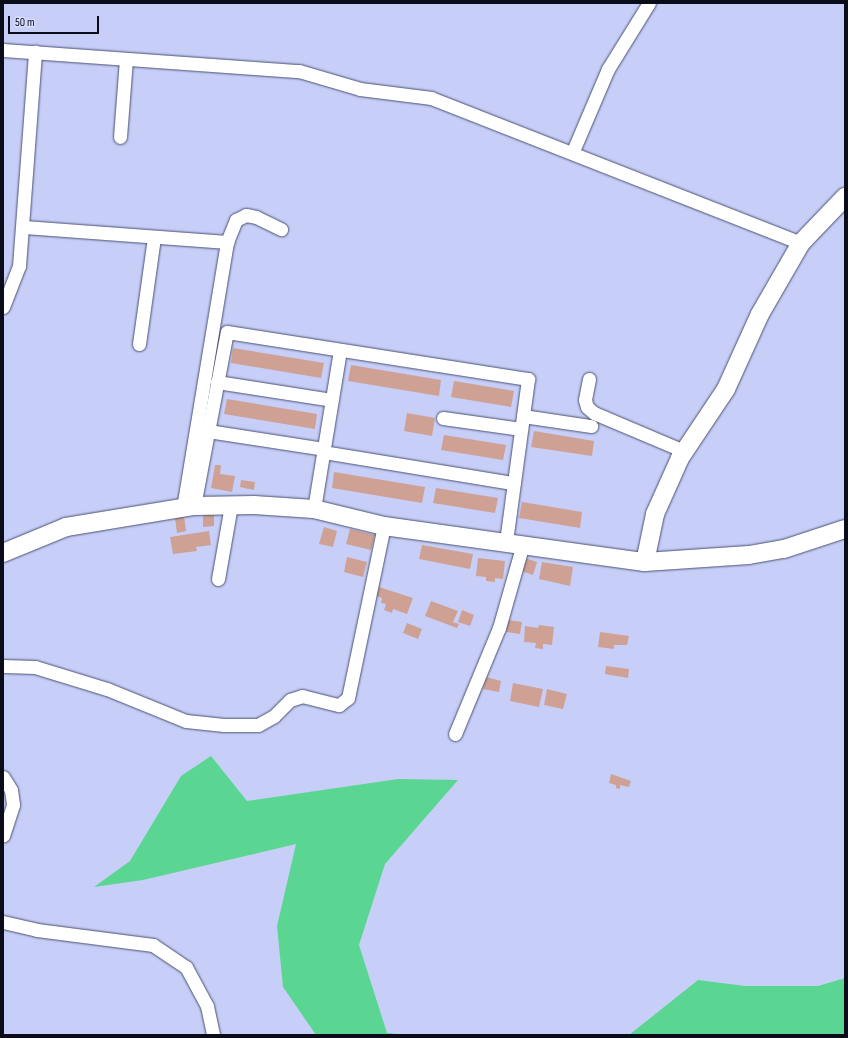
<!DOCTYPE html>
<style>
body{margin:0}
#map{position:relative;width:848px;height:1038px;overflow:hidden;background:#c7cff8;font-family:"Sofia Sans Condensed",sans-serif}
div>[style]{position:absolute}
.green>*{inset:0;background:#5bd692}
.building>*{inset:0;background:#cea194}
.roads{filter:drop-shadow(0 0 1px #4b5173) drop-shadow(0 0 1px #4b5173)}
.street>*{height:13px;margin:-6.5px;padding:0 6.5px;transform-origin:6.5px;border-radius:6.5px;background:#fff}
.secondary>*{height:18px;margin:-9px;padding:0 9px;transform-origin:9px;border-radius:9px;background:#fff}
span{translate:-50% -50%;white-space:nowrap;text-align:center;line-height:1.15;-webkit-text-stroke:3px #d6ddfe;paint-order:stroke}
.frame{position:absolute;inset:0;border:4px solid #0a0c1a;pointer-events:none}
.scale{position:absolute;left:8px;top:16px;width:91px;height:18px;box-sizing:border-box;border:2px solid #0a0c1a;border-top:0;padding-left:5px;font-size:12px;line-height:14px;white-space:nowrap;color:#0a0c1a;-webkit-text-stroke:3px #d6ddfe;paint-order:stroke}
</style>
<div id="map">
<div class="green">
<div style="clip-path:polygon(211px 756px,247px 801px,398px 779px,458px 780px,385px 864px,359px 945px,387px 1033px,408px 1035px,316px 1035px,283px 987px,277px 926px,296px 844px,143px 880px,94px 887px,130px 861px,181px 776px)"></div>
<div style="clip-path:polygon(845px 978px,845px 1035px,629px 1035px,698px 980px,745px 986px,818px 986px)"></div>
</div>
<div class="building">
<div style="clip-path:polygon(233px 348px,324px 363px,321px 378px,231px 363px)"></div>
<div style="clip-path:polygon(351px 365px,441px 380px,439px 396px,348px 381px)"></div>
<div style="clip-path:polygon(454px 381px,514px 391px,511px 407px,451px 397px)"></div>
<div style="clip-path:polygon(227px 399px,317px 414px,315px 429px,224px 414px)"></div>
<div style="clip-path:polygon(407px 413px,435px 418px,432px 436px,404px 431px)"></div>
<div style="clip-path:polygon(534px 431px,594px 441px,592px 456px,531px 447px)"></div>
<div style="clip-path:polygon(444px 435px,506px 445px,503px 460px,441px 450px)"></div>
<div style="clip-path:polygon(215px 465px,221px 465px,220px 474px,235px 476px,232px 492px,211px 488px)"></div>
<div style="clip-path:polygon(334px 472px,425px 487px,422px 503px,332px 488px)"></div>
<div style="clip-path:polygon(241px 480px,255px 482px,254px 490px,240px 487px)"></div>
<div style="clip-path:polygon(436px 488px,498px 498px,495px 513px,433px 503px)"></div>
<div style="clip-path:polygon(522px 502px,582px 512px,580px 528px,519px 518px)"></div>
<div style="clip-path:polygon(203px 515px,214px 515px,214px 526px,203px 527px)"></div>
<div style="clip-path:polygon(184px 516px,186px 531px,177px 533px,175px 518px)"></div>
<div style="clip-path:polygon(324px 527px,337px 531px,333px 547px,319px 544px)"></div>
<div style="clip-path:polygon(350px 529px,375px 535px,371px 550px,346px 544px)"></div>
<div style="clip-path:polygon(209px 531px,211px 545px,196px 547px,197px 551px,173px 554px,170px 537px)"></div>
<div style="clip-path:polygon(422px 545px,473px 554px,470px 569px,419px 559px)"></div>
<div style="clip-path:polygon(347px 557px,367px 562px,363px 577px,344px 572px)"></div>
<div style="clip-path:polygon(478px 558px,505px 561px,503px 579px,495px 578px,495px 582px,486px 581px,486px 577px,476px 576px)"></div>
<div style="clip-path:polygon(525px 558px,537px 562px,533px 575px,521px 571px)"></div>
<div style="clip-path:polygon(542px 562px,573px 567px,570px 586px,539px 579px)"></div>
<div style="clip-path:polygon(379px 587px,413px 598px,407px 614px,393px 609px,392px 613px,384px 610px,386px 604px,381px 603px,382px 598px,376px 596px)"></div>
<div style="clip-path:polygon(431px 601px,458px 611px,453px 622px,459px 624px,457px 628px,425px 616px)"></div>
<div style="clip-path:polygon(462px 610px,474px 615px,470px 626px,458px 622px)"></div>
<div style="clip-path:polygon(508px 620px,522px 622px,520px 634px,506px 632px)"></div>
<div style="clip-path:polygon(407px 623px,422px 629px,418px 639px,403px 633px)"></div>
<div style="clip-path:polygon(539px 625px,554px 627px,552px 645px,543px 644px,543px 649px,535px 648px,536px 643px,524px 642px,525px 626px,538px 628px)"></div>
<div style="clip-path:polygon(600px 632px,629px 636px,627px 645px,614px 645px,614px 649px,598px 647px)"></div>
<div style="clip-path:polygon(606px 666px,629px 669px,628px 678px,605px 674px)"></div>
<div style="clip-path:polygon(486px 677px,501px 681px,499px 692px,483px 689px)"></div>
<div style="clip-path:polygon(513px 683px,543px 689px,539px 707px,510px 701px)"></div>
<div style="clip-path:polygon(547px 689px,567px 694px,563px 709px,544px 705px)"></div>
<div style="clip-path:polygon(611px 774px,631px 781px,629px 787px,620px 785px,620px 789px,616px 788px,616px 785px,609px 783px)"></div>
</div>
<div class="roads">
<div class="street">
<div style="left:3px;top:50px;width:297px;rotate:4.1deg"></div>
<div style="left:299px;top:71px;width:64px;rotate:16.4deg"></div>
<div style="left:360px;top:89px;width:72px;rotate:7.2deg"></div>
<div style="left:431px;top:98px;width:397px;rotate:21.4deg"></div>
<div style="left:120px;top:137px;width:78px;rotate:-85.6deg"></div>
<div style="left:573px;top:151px;width:89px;rotate:-66.9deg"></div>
<div style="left:608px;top:69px;width:78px;rotate:-58.2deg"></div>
<div style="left:24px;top:227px;width:204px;rotate:4.2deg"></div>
<div style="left:227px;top:242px;width:269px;rotate:99.4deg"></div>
<div style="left:227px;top:242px;width:24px;rotate:-68deg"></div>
<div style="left:236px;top:220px;width:11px;rotate:-27deg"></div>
<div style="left:246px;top:215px;width:10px;rotate:11deg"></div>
<div style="left:256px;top:217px;width:28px;rotate:26deg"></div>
<div style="left:3px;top:307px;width:44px;rotate:-68.7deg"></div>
<div style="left:19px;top:266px;width:215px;rotate:-85.7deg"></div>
<div style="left:139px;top:344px;width:108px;rotate:-82deg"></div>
<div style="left:589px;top:379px;width:21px;rotate:101deg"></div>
<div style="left:585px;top:400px;width:7px;rotate:74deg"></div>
<div style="left:587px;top:407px;width:9px;rotate:41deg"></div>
<div style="left:594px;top:413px;width:98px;rotate:22.9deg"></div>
<div style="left:217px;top:382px;width:116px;rotate:8.9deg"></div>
<div style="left:523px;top:416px;width:69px;rotate:8.4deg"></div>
<div style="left:443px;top:418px;width:79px;rotate:8deg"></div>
<div style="left:208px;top:431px;width:117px;rotate:8.8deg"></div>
<div style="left:323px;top:452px;width:193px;rotate:9.3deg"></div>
<div style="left:194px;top:506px;width:177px;rotate:-79.3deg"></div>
<div style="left:227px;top:332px;width:305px;rotate:8.9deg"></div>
<div style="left:528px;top:379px;width:164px;rotate:97.7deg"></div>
<div style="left:314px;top:509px;width:161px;rotate:-80.7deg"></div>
<div style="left:218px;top:579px;width:75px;rotate:-80deg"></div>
<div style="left:3px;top:666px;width:32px;rotate:2deg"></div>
<div style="left:35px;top:667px;width:75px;rotate:17deg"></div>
<div style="left:107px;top:689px;width:85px;rotate:22.1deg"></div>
<div style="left:186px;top:721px;width:38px;rotate:6deg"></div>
<div style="left:224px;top:725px;width:34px"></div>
<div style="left:258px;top:725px;width:18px;rotate:-29deg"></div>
<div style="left:274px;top:716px;width:23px;rotate:-45deg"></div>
<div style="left:290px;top:700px;width:13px;rotate:-18deg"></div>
<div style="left:302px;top:696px;width:38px;rotate:14deg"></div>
<div style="left:339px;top:705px;width:11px;rotate:-38deg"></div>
<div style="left:348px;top:698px;width:176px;rotate:-78.2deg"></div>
<div style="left:455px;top:734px;width:115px;rotate:-67.5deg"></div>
<div style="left:499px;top:628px;width:87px;rotate:-74.1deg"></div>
<div style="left:3px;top:777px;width:15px;rotate:58deg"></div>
<div style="left:11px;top:790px;width:15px;rotate:82deg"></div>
<div style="left:13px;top:805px;width:32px;rotate:108deg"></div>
<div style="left:3px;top:922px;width:35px;rotate:13deg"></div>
<div style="left:37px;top:930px;width:117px;rotate:7.4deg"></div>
<div style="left:153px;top:945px;width:40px;rotate:34deg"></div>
<div style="left:186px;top:967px;width:44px;rotate:61.7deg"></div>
<div style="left:207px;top:1006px;width:30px;rotate:78deg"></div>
</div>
<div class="secondary">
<div style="left:3px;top:553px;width:68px;rotate:-22.4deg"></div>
<div style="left:66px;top:527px;width:130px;rotate:-9.3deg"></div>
<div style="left:194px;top:506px;width:60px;rotate:-1deg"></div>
<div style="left:254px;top:505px;width:60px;rotate:3.8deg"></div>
<div style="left:314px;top:509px;width:72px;rotate:13.7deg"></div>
<div style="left:384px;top:526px;width:263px;rotate:7.9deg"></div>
<div style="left:645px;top:562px;width:104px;rotate:-3.9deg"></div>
<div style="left:749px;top:555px;width:36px;rotate:-10deg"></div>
<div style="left:784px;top:549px;width:64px;rotate:-18.2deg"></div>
<div style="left:645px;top:562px;width:49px;rotate:-78.2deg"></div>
<div style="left:655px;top:514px;width:61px;rotate:-65.9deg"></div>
<div style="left:680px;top:458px;width:83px;rotate:-56.3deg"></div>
<div style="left:726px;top:389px;width:82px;rotate:-65.6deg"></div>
<div style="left:760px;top:314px;width:82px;rotate:-60deg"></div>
<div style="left:801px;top:243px;width:64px;rotate:-46.3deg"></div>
</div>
</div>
<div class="frame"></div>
<div class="scale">50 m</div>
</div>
